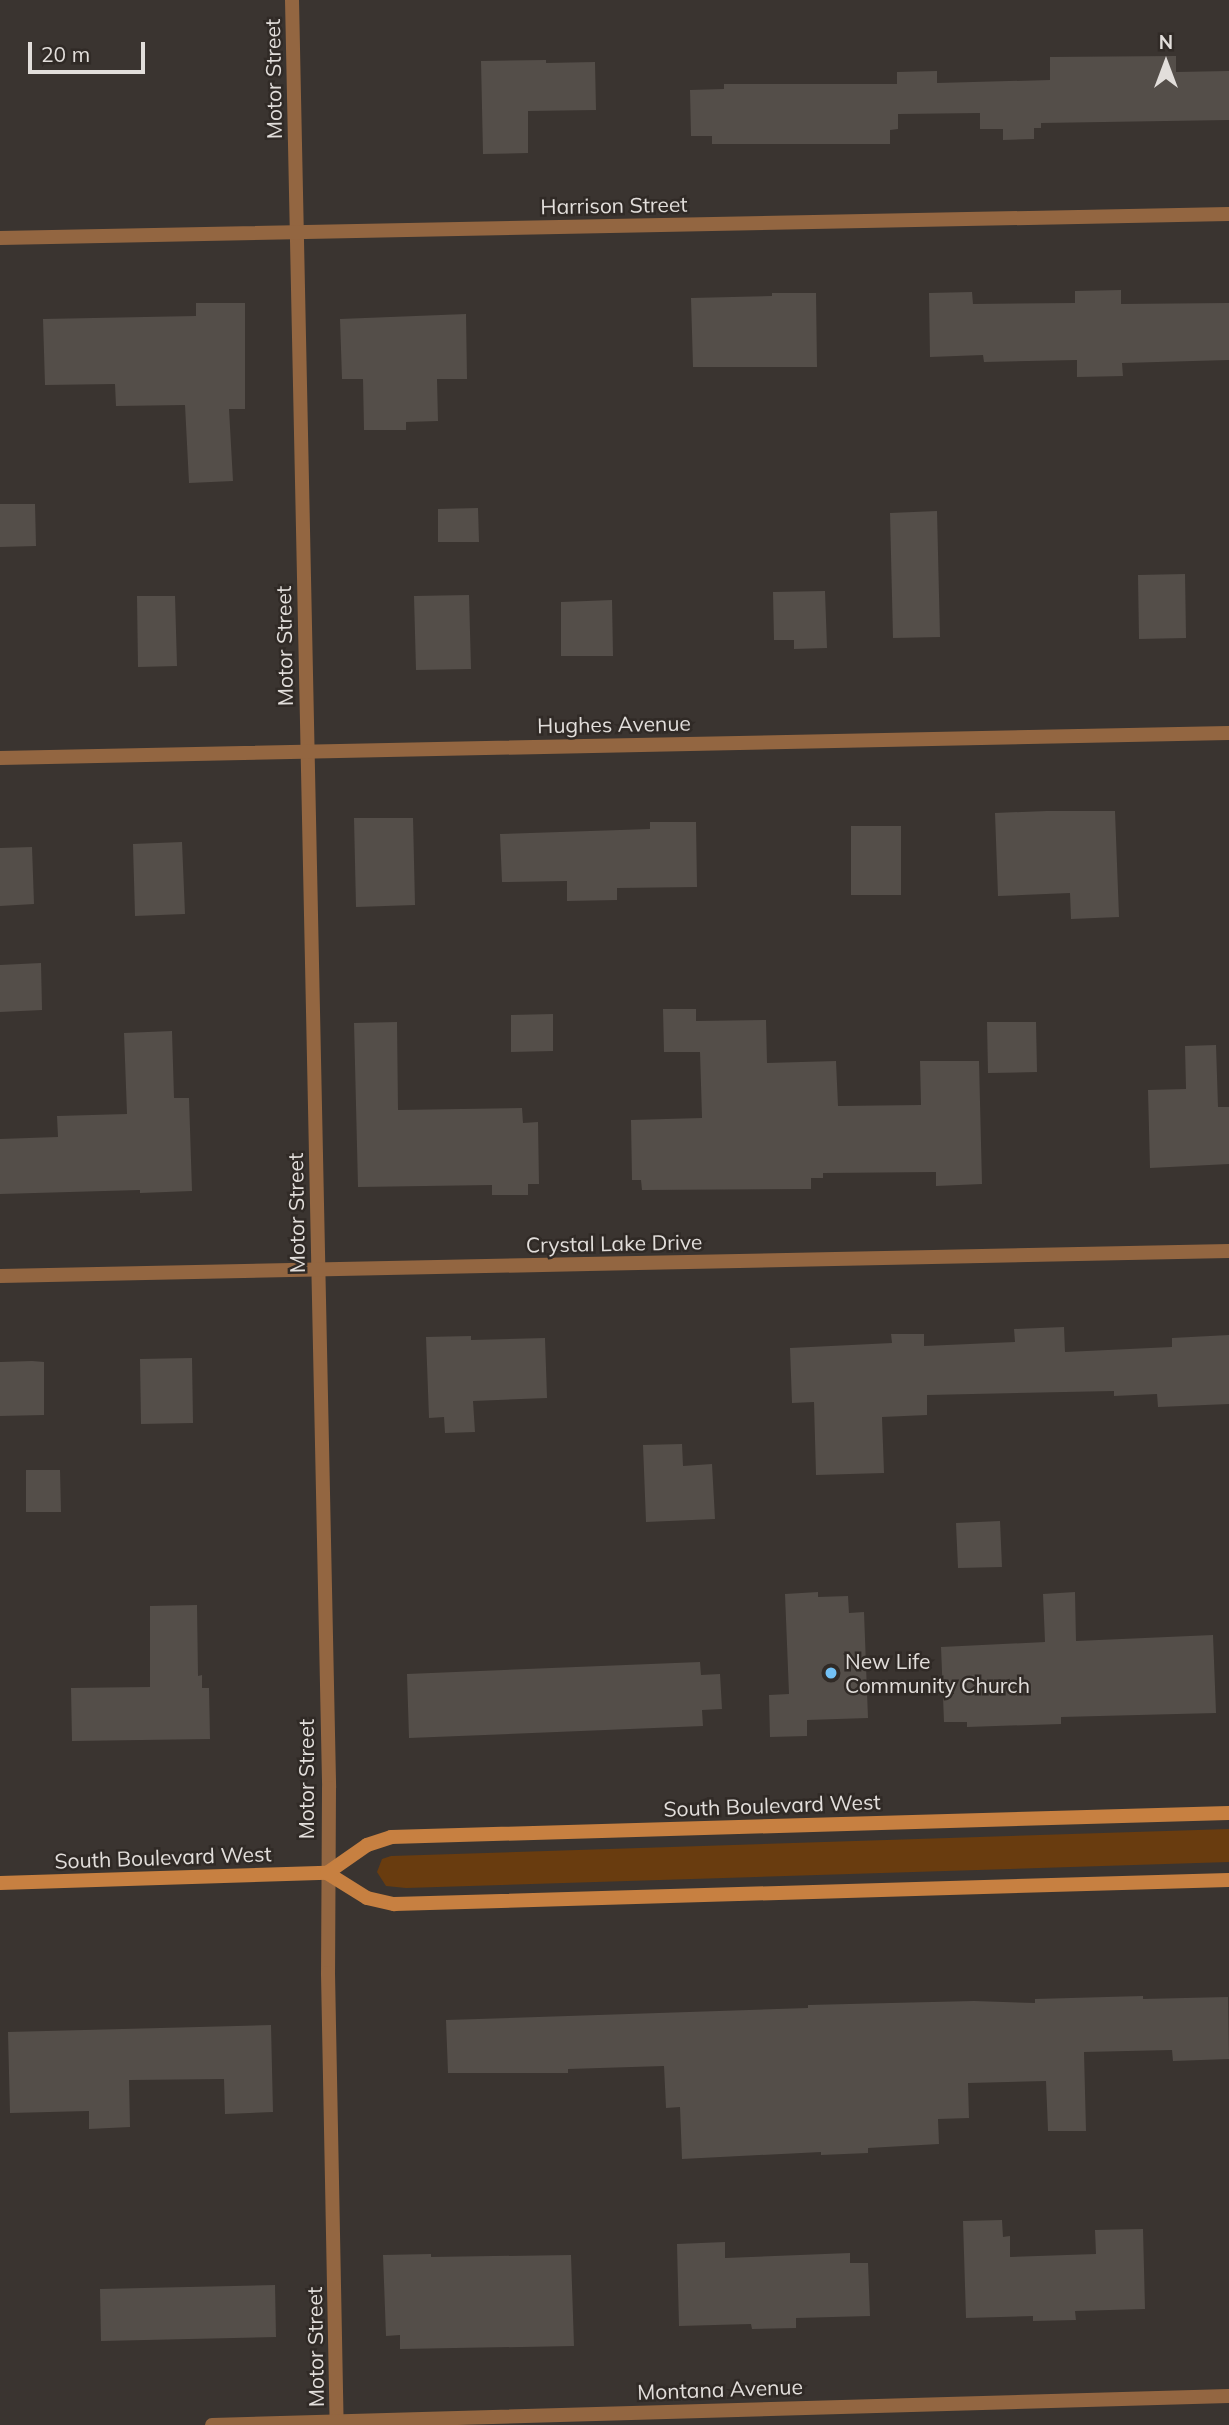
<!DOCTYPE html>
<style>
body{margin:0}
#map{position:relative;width:1229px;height:2425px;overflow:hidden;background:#3a3430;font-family:Mulish,sans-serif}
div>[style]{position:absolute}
.green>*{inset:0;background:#693c0f}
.building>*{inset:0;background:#544e49}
.street>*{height:14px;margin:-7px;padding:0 7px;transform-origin:7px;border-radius:7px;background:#936641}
.secondary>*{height:14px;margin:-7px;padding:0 7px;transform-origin:7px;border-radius:7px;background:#c78041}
.dots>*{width:19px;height:19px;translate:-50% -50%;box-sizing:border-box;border:4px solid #302a26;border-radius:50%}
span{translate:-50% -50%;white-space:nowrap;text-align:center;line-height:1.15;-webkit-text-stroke:5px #302a26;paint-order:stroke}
.street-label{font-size:21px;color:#e2dedb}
.poi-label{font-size:21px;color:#e2dedb}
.left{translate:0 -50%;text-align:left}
.north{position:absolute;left:1131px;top:28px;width:70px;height:70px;-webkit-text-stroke:5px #302a26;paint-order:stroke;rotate:0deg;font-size:19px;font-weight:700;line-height:28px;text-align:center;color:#e2dedb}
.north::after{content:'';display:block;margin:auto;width:24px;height:32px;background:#e2dedb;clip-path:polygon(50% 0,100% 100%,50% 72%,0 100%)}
.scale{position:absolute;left:28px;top:42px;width:117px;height:32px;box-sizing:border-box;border:4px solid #e2dedb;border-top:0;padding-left:9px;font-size:21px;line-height:24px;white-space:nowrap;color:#e2dedb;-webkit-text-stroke:5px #302a26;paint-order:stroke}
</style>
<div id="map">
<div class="green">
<div style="clip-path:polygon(1229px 1829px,1229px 1862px,406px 1888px,386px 1886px,377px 1872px,382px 1859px,391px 1856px)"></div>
</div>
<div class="building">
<div style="clip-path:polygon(1176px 56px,1176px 72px,1229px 71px,1229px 120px,1041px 123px,1041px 128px,1034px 128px,1034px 139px,1003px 140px,1003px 129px,980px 129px,980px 113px,898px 114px,898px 129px,890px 130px,890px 144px,712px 144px,712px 136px,691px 136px,690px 90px,724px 89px,724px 84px,897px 84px,897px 72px,937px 71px,937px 83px,1050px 80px,1050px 57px)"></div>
<div style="clip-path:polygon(546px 60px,546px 63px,595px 62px,596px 110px,528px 111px,528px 153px,483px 154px,481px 61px)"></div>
<div style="clip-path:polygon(1121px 290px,1121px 304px,1229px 303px,1229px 360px,1122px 363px,1123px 376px,1077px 377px,1077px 360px,984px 362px,983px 355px,930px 357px,929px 293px,972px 292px,973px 304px,1075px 303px,1075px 291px)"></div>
<div style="clip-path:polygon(772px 293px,816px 293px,817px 367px,693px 367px,691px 298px,772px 296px)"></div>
<div style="clip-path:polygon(196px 303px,245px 303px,245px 409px,229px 409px,233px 481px,189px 483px,185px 405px,116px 406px,115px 384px,45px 385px,43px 319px,196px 316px)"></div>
<div style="clip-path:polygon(466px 314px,467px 379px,437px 379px,438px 421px,406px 422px,406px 430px,364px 430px,363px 379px,342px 379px,340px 319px)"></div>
<div style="clip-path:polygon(0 504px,35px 504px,36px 546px,0 547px)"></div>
<div style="clip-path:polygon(478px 508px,479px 542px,438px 542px,438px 509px)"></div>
<div style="clip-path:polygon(937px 511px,940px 637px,893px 638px,890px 513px)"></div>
<div style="clip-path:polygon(1185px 574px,1186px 638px,1139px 639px,1138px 575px)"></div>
<div style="clip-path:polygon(825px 591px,827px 648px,794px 649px,794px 640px,774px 640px,773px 592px)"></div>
<div style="clip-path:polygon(469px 595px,471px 669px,416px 670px,414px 596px)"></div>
<div style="clip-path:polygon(137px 596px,175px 596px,177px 666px,138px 667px)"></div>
<div style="clip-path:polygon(612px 600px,613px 656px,561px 656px,561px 602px)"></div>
<div style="clip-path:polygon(1047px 811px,1115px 811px,1119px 917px,1071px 919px,1070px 893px,998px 896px,995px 813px)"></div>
<div style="clip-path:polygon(354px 818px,413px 818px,415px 905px,356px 907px)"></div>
<div style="clip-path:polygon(650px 822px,696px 822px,697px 887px,617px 888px,617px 900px,567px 901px,567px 881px,502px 882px,500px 834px,650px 829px)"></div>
<div style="clip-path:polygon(851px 826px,901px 826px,901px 895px,851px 895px)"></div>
<div style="clip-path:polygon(182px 842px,185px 914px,135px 916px,133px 844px)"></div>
<div style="clip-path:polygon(32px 847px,34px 904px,0 906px,0 848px)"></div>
<div style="clip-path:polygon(41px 963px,42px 1010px,0 1012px,0 965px)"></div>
<div style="clip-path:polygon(663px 1009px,696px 1009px,696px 1021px,766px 1020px,767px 1063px,836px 1061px,838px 1106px,921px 1105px,920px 1061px,979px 1061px,982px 1184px,936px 1186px,936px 1172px,823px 1173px,823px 1178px,811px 1178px,811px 1189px,642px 1190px,641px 1180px,632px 1180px,631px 1120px,702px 1118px,700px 1052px,664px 1052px)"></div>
<div style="clip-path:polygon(553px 1014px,553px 1051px,511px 1052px,511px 1015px)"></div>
<div style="clip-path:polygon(397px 1022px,398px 1110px,522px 1108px,523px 1123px,538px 1122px,539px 1184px,528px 1184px,528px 1195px,492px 1195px,492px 1185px,358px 1187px,354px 1023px)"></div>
<div style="clip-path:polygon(987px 1022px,1036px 1022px,1037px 1072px,988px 1073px)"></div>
<div style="clip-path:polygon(172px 1031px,174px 1098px,189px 1098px,192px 1191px,140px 1193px,140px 1190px,0 1194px,0 1139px,58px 1137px,57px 1116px,127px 1114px,124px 1033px)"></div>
<div style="clip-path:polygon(1216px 1045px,1218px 1107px,1229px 1107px,1229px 1164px,1150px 1168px,1148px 1090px,1186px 1089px,1185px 1046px)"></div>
<div style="clip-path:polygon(1064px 1327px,1065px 1352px,1172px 1347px,1172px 1338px,1229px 1335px,1229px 1404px,1158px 1407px,1157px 1394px,1114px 1396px,1114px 1391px,927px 1395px,927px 1415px,882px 1417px,884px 1473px,816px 1475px,814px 1402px,792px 1403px,790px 1348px,892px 1343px,891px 1334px,924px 1334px,924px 1346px,1015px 1342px,1014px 1329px)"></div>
<div style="clip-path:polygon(471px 1336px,471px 1340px,545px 1338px,547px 1398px,473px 1401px,475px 1432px,445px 1433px,444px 1417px,429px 1418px,426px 1337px)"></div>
<div style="clip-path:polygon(192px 1358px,193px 1423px,141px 1424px,140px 1359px)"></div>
<div style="clip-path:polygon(32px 1361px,44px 1362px,44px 1415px,0 1416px,0 1362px)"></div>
<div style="clip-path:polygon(682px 1444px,683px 1466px,712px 1464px,715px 1519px,646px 1522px,643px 1445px)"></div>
<div style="clip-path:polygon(26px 1470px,60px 1470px,61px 1512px,26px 1512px)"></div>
<div style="clip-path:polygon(1000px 1521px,1002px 1567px,958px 1568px,956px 1523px)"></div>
<div style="clip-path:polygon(818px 1592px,818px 1597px,848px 1596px,849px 1613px,864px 1612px,868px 1718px,807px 1720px,807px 1736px,770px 1737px,769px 1695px,789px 1694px,785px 1594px)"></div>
<div style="clip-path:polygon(1075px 1592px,1076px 1641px,1213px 1635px,1216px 1713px,1061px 1717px,1061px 1724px,967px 1727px,967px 1722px,944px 1722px,941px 1647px,1045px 1642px,1043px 1594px)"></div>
<div style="clip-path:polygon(197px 1605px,198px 1676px,202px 1675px,202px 1688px,209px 1688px,210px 1739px,72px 1741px,71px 1688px,150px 1687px,150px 1606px)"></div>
<div style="clip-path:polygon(700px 1662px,701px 1675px,720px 1674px,722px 1709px,702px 1710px,703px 1726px,409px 1738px,407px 1674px)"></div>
<div style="clip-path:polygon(1143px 1996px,1143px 1999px,1228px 1997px,1229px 2059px,1173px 2061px,1172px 2050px,1084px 2052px,1086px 2131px,1048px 2131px,1046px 2081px,968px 2083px,969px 2118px,938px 2119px,939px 2144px,868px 2148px,868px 2153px,821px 2155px,821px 2152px,682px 2159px,680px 2107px,666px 2108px,664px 2066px,568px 2069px,568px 2073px,448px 2073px,446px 2020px,808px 2008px,808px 2005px,974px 2001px,1035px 2003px,1035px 1999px)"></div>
<div style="clip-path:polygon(271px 2025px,273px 2112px,225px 2114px,224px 2079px,129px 2080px,130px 2127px,89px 2129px,89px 2111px,10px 2113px,8px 2032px)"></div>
<div style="clip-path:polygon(1002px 2220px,1003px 2237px,1010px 2236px,1010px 2257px,1096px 2254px,1095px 2230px,1143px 2229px,1145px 2309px,1075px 2311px,1076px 2320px,1033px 2321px,1033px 2316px,966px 2318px,963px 2221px)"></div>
<div style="clip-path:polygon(725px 2242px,725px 2258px,850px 2253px,850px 2263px,868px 2263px,870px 2316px,796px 2318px,796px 2328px,752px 2329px,751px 2324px,679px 2326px,677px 2244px)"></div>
<div style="clip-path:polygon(431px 2254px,431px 2257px,571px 2255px,574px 2346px,400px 2349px,400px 2335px,386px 2336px,383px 2255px)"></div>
<div style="clip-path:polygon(275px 2285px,276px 2337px,101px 2341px,100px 2289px)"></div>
</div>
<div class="street">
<div style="left:292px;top:0;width:1788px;rotate:88.81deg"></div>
<div style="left:329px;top:1788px;width:185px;rotate:90.3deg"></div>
<div style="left:328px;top:1973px;width:452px;rotate:88.9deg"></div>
<div style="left:0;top:238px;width:1229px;rotate:-1.12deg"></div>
<div style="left:0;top:758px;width:1229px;rotate:-1.17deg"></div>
<div style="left:0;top:1276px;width:1229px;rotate:-1.17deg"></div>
<div style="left:212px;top:2425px;width:1017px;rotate:-1.63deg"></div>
</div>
<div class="secondary">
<div style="left:327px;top:1873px;width:47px;rotate:32deg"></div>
<div style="left:367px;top:1898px;width:28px;rotate:13deg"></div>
<div style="left:394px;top:1904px;width:835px;rotate:-1.65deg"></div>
<div style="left:0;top:1883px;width:327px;rotate:-1.8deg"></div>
<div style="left:327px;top:1873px;width:49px;rotate:-35deg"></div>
<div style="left:367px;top:1845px;width:25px;rotate:-18deg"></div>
<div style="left:391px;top:1837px;width:838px;rotate:-1.64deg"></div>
</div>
<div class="dots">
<div style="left:831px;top:1673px;background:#73c1f5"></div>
</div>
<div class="street-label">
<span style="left:273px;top:79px;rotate:-91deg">Motor Street</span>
<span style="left:614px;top:205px;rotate:-1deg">Harrison Street</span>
<span style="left:284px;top:646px;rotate:-91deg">Motor Street</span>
<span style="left:614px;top:724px;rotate:-1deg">Hughes Avenue</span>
<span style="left:296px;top:1213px;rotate:-91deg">Motor Street</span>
<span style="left:614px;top:1243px;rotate:-1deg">Crystal Lake Drive</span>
<span style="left:306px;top:1779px;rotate:-90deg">Motor Street</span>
<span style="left:772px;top:1805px;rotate:-2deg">South Boulevard West</span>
<span style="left:163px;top:1857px;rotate:-2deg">South Boulevard West</span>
<span style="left:315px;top:2347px;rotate:-91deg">Motor Street</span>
<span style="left:720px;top:2389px;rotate:-2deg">Montana Avenue</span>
</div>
<div class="poi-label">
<span class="left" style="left:845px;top:1673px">New Life<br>Community Church</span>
</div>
<div class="north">N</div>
<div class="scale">20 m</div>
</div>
